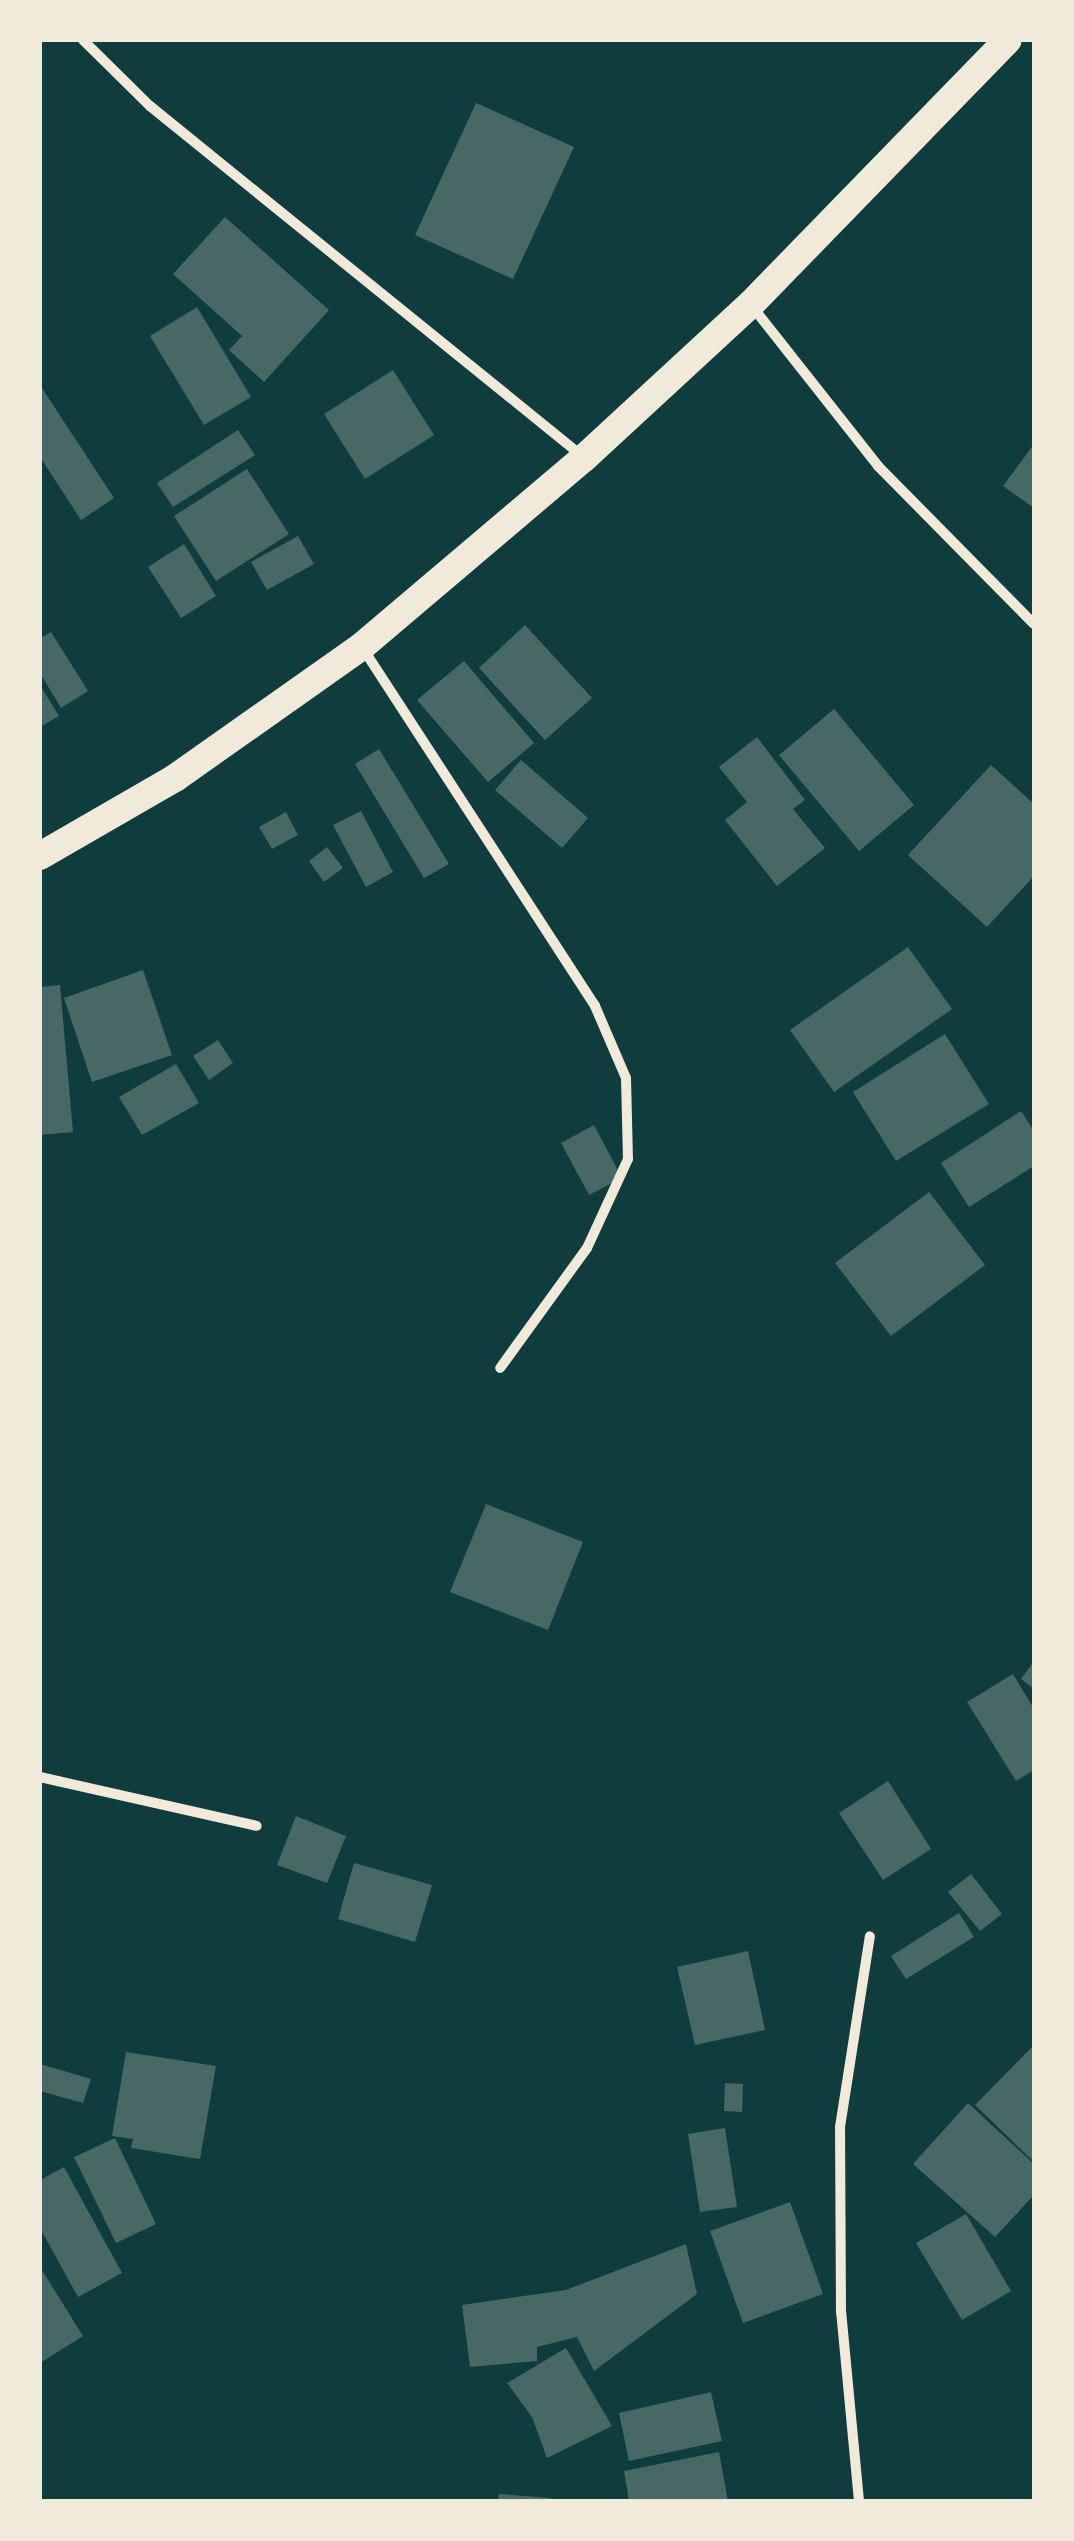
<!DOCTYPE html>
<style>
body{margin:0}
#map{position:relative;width:1074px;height:2541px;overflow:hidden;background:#0f3d3e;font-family:"Fira Sans Condensed",sans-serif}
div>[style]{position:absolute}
.building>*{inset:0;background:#486865}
.minor>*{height:10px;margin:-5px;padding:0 5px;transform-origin:5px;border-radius:5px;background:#f1e9da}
.trunk>*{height:28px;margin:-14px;padding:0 14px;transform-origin:14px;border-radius:14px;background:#f1e9da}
span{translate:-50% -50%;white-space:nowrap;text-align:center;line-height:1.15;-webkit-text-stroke:8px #f1e9da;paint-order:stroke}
.frame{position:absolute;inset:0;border:42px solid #f1e9da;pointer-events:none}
</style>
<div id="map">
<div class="building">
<div style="clip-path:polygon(476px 103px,574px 147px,513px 279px,415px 235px)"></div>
<div style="clip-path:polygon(225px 217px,329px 310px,264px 382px,229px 350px,242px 336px,173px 274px)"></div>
<div style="clip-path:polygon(197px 307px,251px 397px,204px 425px,150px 336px)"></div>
<div style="clip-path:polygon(393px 370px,434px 435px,365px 479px,324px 414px)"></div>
<div style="clip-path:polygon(40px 385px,114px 498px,81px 520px,40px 457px)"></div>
<div style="clip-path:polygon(238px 430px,255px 455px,173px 507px,157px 483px)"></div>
<div style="clip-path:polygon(1034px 444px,1034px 508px,1003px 486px)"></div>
<div style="clip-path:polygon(247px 469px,289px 534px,216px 581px,174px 516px)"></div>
<div style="clip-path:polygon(298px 536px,314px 564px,267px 590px,251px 562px)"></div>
<div style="clip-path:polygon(184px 544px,216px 596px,181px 618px,148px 567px)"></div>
<div style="clip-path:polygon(525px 625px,592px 698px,545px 740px,479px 668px)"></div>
<div style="clip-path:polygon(51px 632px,88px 691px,61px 708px,40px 673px,40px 638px)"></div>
<div style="clip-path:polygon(464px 661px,534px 743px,488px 782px,417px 700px)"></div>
<div style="clip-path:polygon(40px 685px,59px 716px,40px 727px)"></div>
<div style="clip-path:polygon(834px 709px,914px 805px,859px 851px,779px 755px)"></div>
<div style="clip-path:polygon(757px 737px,805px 800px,793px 809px,825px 848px,777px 886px,725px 820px,747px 802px,719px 767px)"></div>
<div style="clip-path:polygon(379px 749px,449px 864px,424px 878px,355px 764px)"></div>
<div style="clip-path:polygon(521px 760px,588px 818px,562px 848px,495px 790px)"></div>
<div style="clip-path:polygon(991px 765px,1034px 804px,1034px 876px,987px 927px,908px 855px)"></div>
<div style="clip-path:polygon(361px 811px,393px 872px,366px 887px,333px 825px)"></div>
<div style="clip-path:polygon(286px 812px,298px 835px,272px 849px,259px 827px)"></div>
<div style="clip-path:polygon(327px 847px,343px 868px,324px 882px,309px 861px)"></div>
<div style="clip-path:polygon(908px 947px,952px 1009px,834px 1092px,790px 1030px)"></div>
<div style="clip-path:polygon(143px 970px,172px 1055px,92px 1082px,64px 998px)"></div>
<div style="clip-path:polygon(60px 985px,73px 1132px,40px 1135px,40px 987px)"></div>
<div style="clip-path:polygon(945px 1034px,989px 1104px,896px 1161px,853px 1092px)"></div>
<div style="clip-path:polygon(218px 1040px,233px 1063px,209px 1080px,193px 1056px)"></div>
<div style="clip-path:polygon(176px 1064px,199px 1103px,142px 1135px,119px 1097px)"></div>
<div style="clip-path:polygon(1021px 1111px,1034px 1131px,1034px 1166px,969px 1207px,941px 1163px)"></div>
<div style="clip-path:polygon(594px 1125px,622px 1178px,589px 1195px,561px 1143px)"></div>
<div style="clip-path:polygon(929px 1192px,985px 1265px,891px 1336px,835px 1263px)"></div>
<div style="clip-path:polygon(486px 1504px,583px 1542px,548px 1630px,450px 1592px)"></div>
<div style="clip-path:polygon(1034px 1661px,1034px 1689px,1021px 1679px)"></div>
<div style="clip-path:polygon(1013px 1674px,1034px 1709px,1034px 1770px,1016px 1781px,967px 1702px)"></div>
<div style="clip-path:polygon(888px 1781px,931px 1849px,883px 1880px,839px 1813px)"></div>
<div style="clip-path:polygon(296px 1816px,346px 1836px,327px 1883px,277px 1865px)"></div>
<div style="clip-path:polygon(354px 1863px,432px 1885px,415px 1942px,338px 1919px)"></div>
<div style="clip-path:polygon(971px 1874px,1002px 1914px,980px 1931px,948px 1892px)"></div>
<div style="clip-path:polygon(959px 1913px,974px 1937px,906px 1979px,891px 1956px)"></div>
<div style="clip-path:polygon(748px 1951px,765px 2030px,695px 2045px,677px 1967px)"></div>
<div style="clip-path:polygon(1034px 2045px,1034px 2162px,975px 2105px)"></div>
<div style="clip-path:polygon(126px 2052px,216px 2066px,200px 2159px,131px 2148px,133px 2139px,112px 2136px)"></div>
<div style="clip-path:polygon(40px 2064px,91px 2079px,83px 2103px,40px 2091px)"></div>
<div style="clip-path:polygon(725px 2083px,743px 2084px,742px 2112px,724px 2111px)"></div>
<div style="clip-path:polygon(968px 2103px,1034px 2164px,1034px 2195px,995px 2237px,913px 2164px)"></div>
<div style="clip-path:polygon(725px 2128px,737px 2207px,700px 2212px,688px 2134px)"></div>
<div style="clip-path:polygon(115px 2138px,156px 2224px,116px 2243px,74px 2157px)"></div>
<div style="clip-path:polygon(64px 2167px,122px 2273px,78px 2297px,40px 2228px,40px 2180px)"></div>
<div style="clip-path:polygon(790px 2202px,823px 2294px,743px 2323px,710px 2231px)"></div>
<div style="clip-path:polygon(966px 2214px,1011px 2291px,962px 2320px,916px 2243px)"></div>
<div style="clip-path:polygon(686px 2244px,697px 2294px,594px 2371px,577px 2337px,537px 2347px,537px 2361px,470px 2367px,462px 2305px,566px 2290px)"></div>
<div style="clip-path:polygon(40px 2267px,83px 2336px,40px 2363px)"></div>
<div style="clip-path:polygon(566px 2348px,612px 2426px,547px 2458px,532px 2417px,507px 2383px)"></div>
<div style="clip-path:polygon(711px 2392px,722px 2441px,629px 2461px,619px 2413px)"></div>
<div style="clip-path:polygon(719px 2452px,728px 2501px,629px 2501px,624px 2471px)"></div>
<div style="clip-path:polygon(499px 2494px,551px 2498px,551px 2501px,498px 2501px)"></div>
</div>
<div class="minor">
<div style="left:83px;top:40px;width:94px;rotate:44.6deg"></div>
<div style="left:150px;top:106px;width:555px;rotate:39deg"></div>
<div style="left:751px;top:305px;width:205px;rotate:51.7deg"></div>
<div style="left:878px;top:466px;width:222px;rotate:45.4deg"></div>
<div style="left:362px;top:647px;width:428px;rotate:57deg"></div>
<div style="left:595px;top:1006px;width:78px;rotate:66.7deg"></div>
<div style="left:626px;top:1078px;width:81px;rotate:88.6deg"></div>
<div style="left:628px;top:1159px;width:98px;rotate:114.7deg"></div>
<div style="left:587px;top:1248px;width:148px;rotate:125.9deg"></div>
<div style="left:40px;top:1777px;width:222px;rotate:12.7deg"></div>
<div style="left:859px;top:2501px;width:190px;rotate:-95.4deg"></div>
<div style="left:841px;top:2312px;width:185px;rotate:-90.3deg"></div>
<div style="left:840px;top:2127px;width:193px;rotate:-81.1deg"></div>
</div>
<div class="trunk">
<div style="left:40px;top:856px;width:156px;rotate:-30deg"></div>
<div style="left:175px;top:778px;width:228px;rotate:-35.2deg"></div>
<div style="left:361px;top:647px;width:292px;rotate:-40.3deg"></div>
<div style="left:584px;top:458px;width:227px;rotate:-42.7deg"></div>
<div style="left:751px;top:304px;width:368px;rotate:-45.8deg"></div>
</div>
<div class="frame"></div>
</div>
